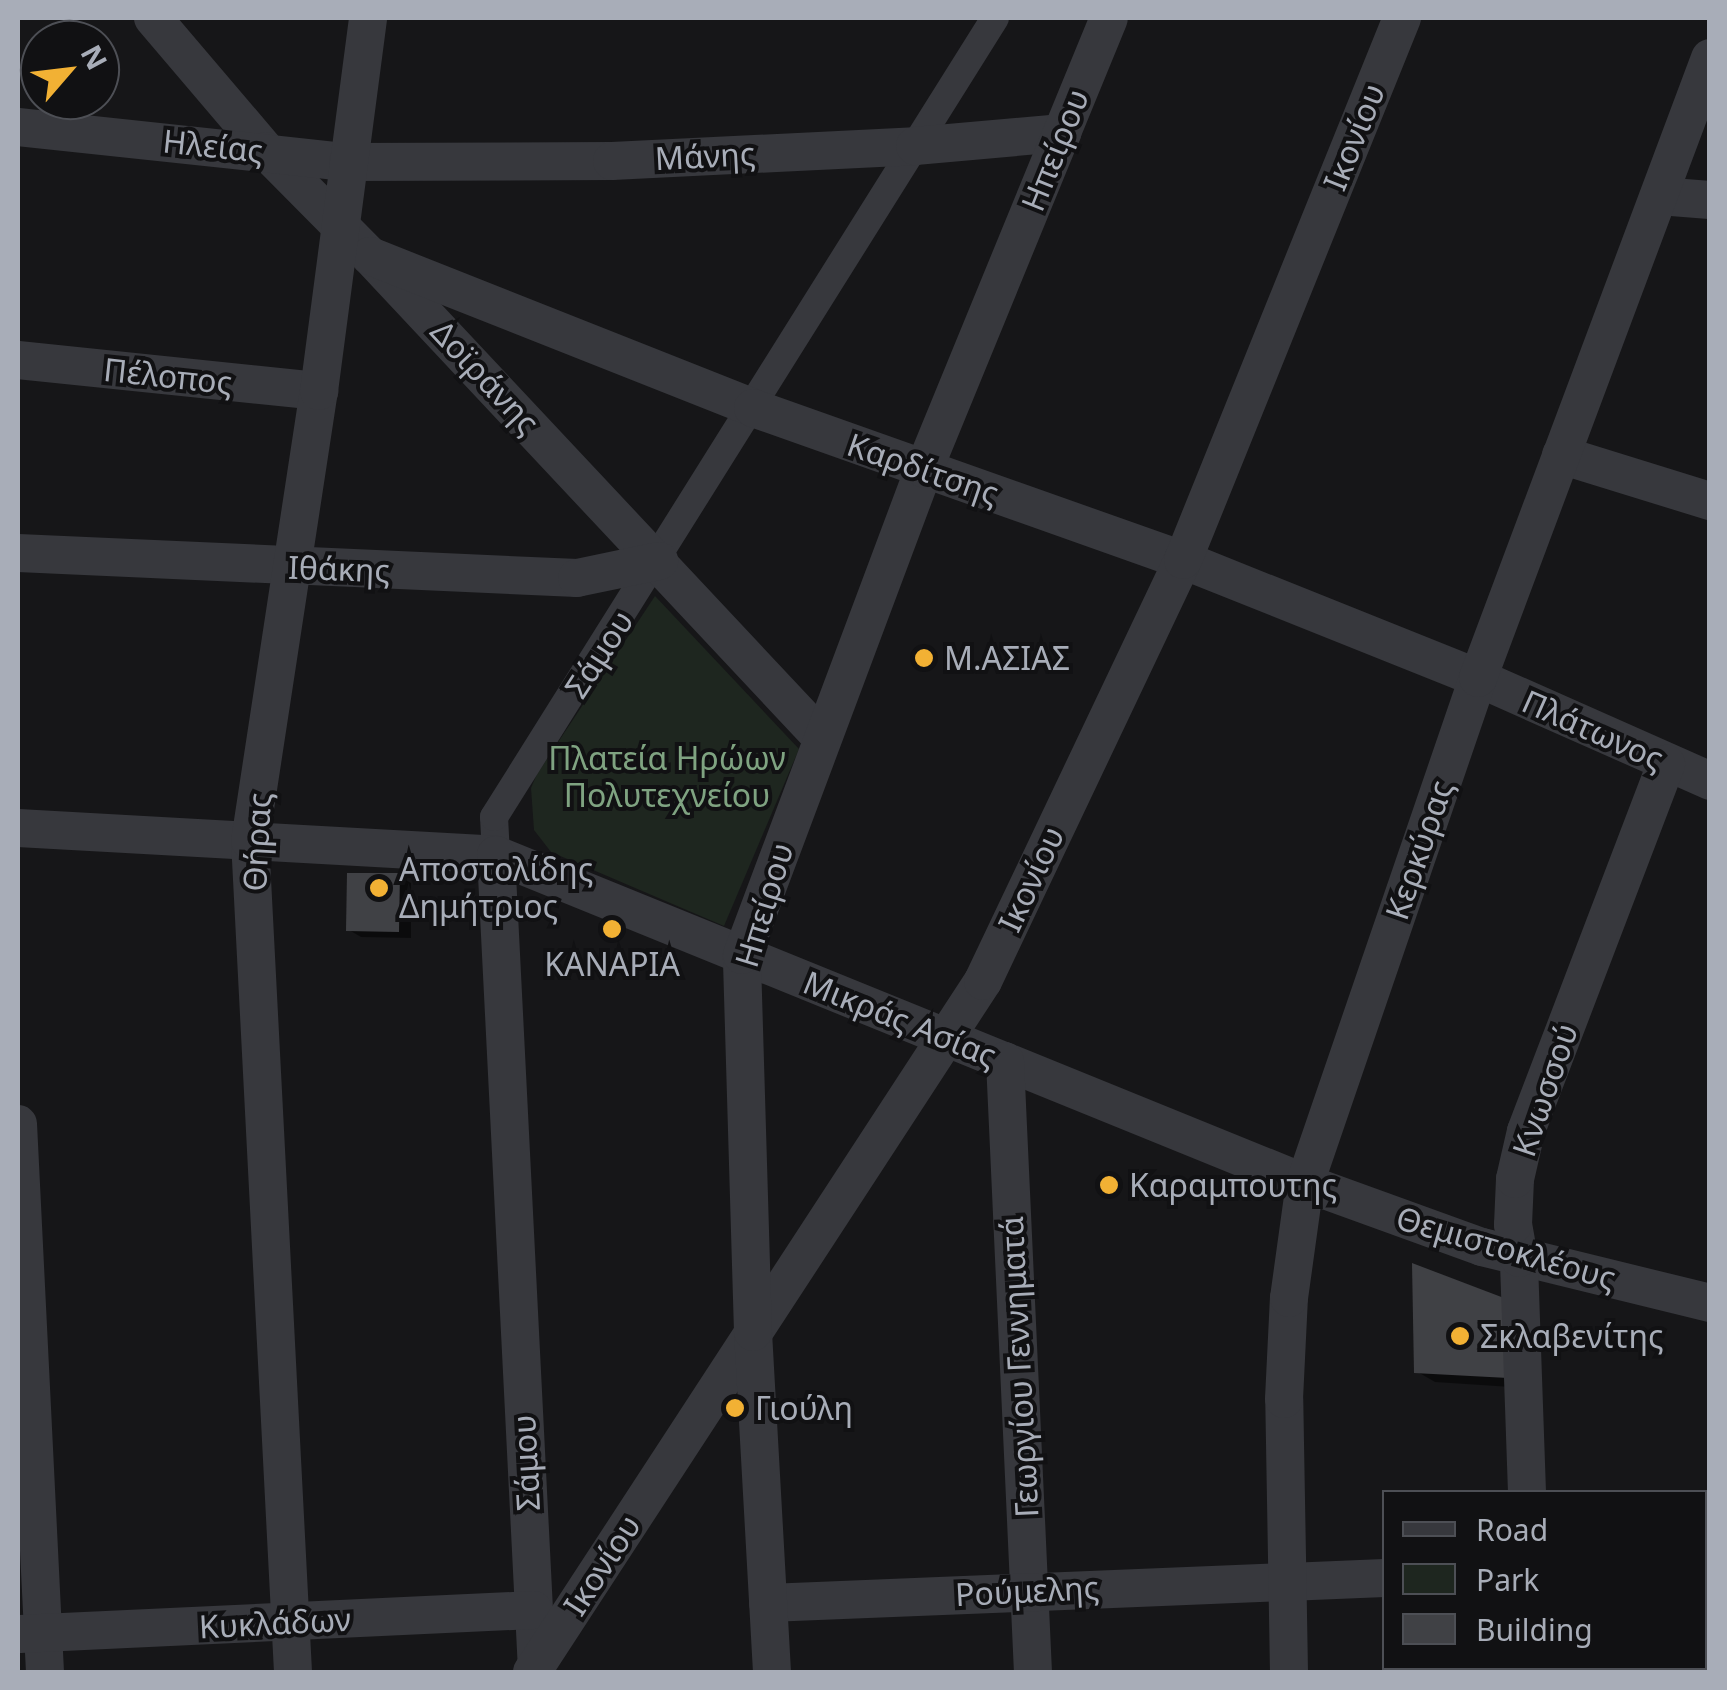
<!DOCTYPE html>
<meta charset="utf-8">
<style>
body{margin:0}
#map{position:relative;width:1727px;height:1690px;overflow:hidden;background:#161618;font-family:"Noto Sans",sans-serif}
div>[style]{position:absolute}
.green>*{inset:0;background:#1e261f}
.shadow>*{inset:0;background:#0007}
.building>*{inset:0;background:#404145}
.pedestrian>*{height:28px;margin:-14px;padding:0 14px;transform-origin:14px;border-radius:14px;background:#37383d}
.minor>*{height:38px;margin:-19px;padding:0 19px;transform-origin:19px;border-radius:19px;background:#37383d}
.dots>*{width:28px;height:28px;translate:-50% -50%;box-sizing:border-box;border:5px solid #111113;border-radius:50%}
span{translate:-50% -50%;white-space:nowrap;text-align:center;line-height:1.15;-webkit-text-stroke:8px #111113;paint-order:stroke}
.street-label{font-size:32px;color:#a8adb8}
.poi-label{font-size:32px;color:#a8adb8}
.left{translate:0 -50%;text-align:left}
.park-label{font-size:32px;color:#7fa381}
.frame{position:absolute;inset:0;border:20px solid #a8adb8;pointer-events:none}
.legend{position:absolute;left:1382px;top:1490px;width:325px;height:180px;box-sizing:border-box;background:#111113;border:2px solid #4d4f55;margin:0;padding:12px 18px;list-style:none;font-size:30px;color:#a8adb8}
.legend li{display:flex;align-items:center;gap:20px;height:50px}
.legend b{width:50px;border:2px solid #4d4f55}
.north{position:absolute;left:20px;top:20px;width:100px;height:100px;box-sizing:border-box;background:#111113;border:2px solid #4d4f55;border-radius:50%;rotate:62deg;font-size:28px;font-weight:700;line-height:40px;text-align:center;color:#a8adb8}
.north::after{content:'';display:block;margin:auto;width:35px;height:45px;background:#f2b134;clip-path:polygon(50% 0,100% 100%,50% 72%,0 100%)}
</style>
<div id="map">
<div class="green">
<div style="clip-path:polygon(655px 596px,799px 749px,724px 926px,551px 852px,534px 830px,531px 788px,537px 774px)"></div>
</div>
<div class="shadow">
<div style="clip-path:polygon(399px 876px,411px 883px,411px 938px,361px 937px,349px 930px)"></div>
<div style="clip-path:polygon(1523px 1312px,1526px 1388px,1435px 1382px,1416px 1371px)"></div>
</div>
<div class="building">
<div style="clip-path:polygon(347px 873px,400px 873px,399px 932px,346px 931px)"></div>
<div style="clip-path:polygon(1412px 1263px,1504px 1298px,1508px 1378px,1414px 1373px)"></div>
</div>
<div class="pedestrian">
<div style="left:496px;top:855px;width:38px;rotate:-93deg"></div>
<div style="left:494px;top:817px;width:943px;rotate:-57.91deg"></div>
</div>
<div class="minor">
<div style="left:153px;top:18px;width:175px;rotate:49.6deg"></div>
<div style="left:266px;top:151px;width:148px;rotate:45.3deg"></div>
<div style="left:370px;top:256px;width:658px;rotate:46.85deg"></div>
<div style="left:18px;top:127px;width:332px;rotate:6.1deg"></div>
<div style="left:348px;top:162px;width:264px;rotate:-0.2deg"></div>
<div style="left:612px;top:161px;width:303px;rotate:-2.8deg"></div>
<div style="left:915px;top:146px;width:148px;rotate:-5.1deg"></div>
<div style="left:1659px;top:196px;width:51px;rotate:4.5deg"></div>
<div style="left:370px;top:256px;width:412px;rotate:21.6deg"></div>
<div style="left:753px;top:408px;width:456px;rotate:19.5deg"></div>
<div style="left:1183px;top:560px;width:318px;rotate:21.8deg"></div>
<div style="left:1478px;top:678px;width:254px;rotate:23.9deg"></div>
<div style="left:18px;top:360px;width:303px;rotate:5.9deg"></div>
<div style="left:1561px;top:455px;width:156px;rotate:17.2deg"></div>
<div style="left:18px;top:553px;width:560px;rotate:2.56deg"></div>
<div style="left:577px;top:578px;width:84px;rotate:-11.7deg"></div>
<div style="left:18px;top:828px;width:479px;rotate:3.2deg"></div>
<div style="left:496px;top:855px;width:873px;rotate:22.07deg"></div>
<div style="left:1305px;top:1183px;width:188px;rotate:19.9deg"></div>
<div style="left:1482px;top:1247px;width:235px;rotate:13.8deg"></div>
<div style="left:496px;top:855px;width:817px;rotate:87.12deg"></div>
<div style="left:1005px;top:1061px;width:612px;rotate:87.38deg"></div>
<div style="left:18px;top:1124px;width:549px;rotate:87.18deg"></div>
<div style="left:1527px;top:1492px;width:234px;rotate:-92deg"></div>
<div style="left:1519px;top:1258px;width:34px;rotate:-100deg"></div>
<div style="left:1513px;top:1225px;width:46px;rotate:-87.5deg"></div>
<div style="left:1515px;top:1179px;width:49px;rotate:-77.1deg"></div>
<div style="left:1526px;top:1131px;width:393px;rotate:-69.1deg"></div>
<div style="left:1704px;top:1562px;width:6px"></div>
<div style="left:768px;top:1603px;width:617px;rotate:-2.32deg"></div>
<div style="left:20px;top:1634px;width:514px;rotate:-2.68deg"></div>
<div style="left:1533px;top:1668px;width:4px;rotate:90deg"></div>
<div style="left:293px;top:1672px;width:832px;rotate:-92.96deg"></div>
<div style="left:250px;top:841px;width:455px;rotate:-81.3deg"></div>
<div style="left:319px;top:391px;width:376px;rotate:-82.5deg"></div>
<div style="left:532px;top:1672px;width:825px;rotate:-56.87deg"></div>
<div style="left:983px;top:981px;width:466px;rotate:-64.6deg"></div>
<div style="left:1183px;top:560px;width:585px;rotate:-68deg"></div>
<div style="left:772px;top:1672px;width:341px;rotate:-93.2deg"></div>
<div style="left:753px;top:1332px;width:377px;rotate:-91.7deg"></div>
<div style="left:742px;top:955px;width:519px;rotate:-69.47deg"></div>
<div style="left:924px;top:469px;width:487px;rotate:-67.7deg"></div>
<div style="left:1289px;top:1672px;width:273px;rotate:-91deg"></div>
<div style="left:1284px;top:1399px;width:101px;rotate:-87.2deg"></div>
<div style="left:1289px;top:1298px;width:116px;rotate:-82.1deg"></div>
<div style="left:1305px;top:1183px;width:534px;rotate:-71.09deg"></div>
<div style="left:1478px;top:678px;width:662px;rotate:-69.48deg"></div>
</div>
<div class="dots">
<div style="left:924px;top:658px;background:#f2b134"></div>
<div style="left:379px;top:888px;background:#f2b134"></div>
<div style="left:612px;top:929px;background:#f2b134"></div>
<div style="left:1109px;top:1185px;background:#f2b134"></div>
<div style="left:1460px;top:1336px;background:#f2b134"></div>
<div style="left:735px;top:1408px;background:#f2b134"></div>
</div>
<div class="street-label">
<span style="left:1354px;top:137px;rotate:-68deg">Ικονίου</span>
<span style="left:213px;top:146px;rotate:6deg">Ηλείας</span>
<span style="left:1055px;top:150px;rotate:-68deg">Ηπείρου</span>
<span style="left:705px;top:156px;rotate:-3deg">Μάνης</span>
<span style="left:168px;top:376px;rotate:6deg">Πέλοπος</span>
<span style="left:485px;top:377px;rotate:47deg">Δοϊράνης</span>
<span style="left:923px;top:469px;rotate:19deg">Καρδίτσης</span>
<span style="left:339px;top:569px;rotate:2deg">Ιθάκης</span>
<span style="left:599px;top:654px;rotate:-57deg">Σάμου</span>
<span style="left:1593px;top:730px;rotate:24deg">Πλάτωνος</span>
<span style="left:257px;top:842px;rotate:-87deg">Θήρας</span>
<span style="left:1419px;top:850px;rotate:-71deg">Κερκύρας</span>
<span style="left:1031px;top:879px;rotate:-65deg">Ικονίου</span>
<span style="left:764px;top:905px;rotate:-73deg">Ηπείρου</span>
<span style="left:900px;top:1019px;rotate:22deg">Μικράς Ασίας</span>
<span style="left:1545px;top:1090px;rotate:-71deg">Κνωσσού</span>
<span style="left:1506px;top:1248px;rotate:16deg">Θεμιστοκλέους</span>
<span style="left:1019px;top:1367px;rotate:-93deg">Γεωργίου Γεννηματά</span>
<span style="left:526px;top:1463px;rotate:-93deg">Σάμου</span>
<span style="left:602px;top:1565px;rotate:-57deg">Ικονίου</span>
<span style="left:1027px;top:1591px;rotate:-3deg">Ρούμελης</span>
<span style="left:275px;top:1623px;rotate:-3deg">Κυκλάδων</span>
</div>
<div class="poi-label">
<span class="left" style="left:944px;top:658px">Μ.ΑΣΙΑΣ</span>
<span class="left" style="left:399px;top:888px">Αποστολίδης<br>Δημήτριος</span>
<span style="left:612px;top:964px">ΚΑΝΑΡΙΑ</span>
<span class="left" style="left:1129px;top:1185px">Καραμπουτης</span>
<span class="left" style="left:1480px;top:1336px">Σκλαβενίτης</span>
<span class="left" style="left:755px;top:1408px">Γιούλη</span>
</div>
<div class="park-label">
<span style="left:667px;top:777px">Πλατεία Ηρώων<br>Πολυτεχνείου</span>
</div>
<div class="frame"></div>
<ul class="legend">
<li><b style="height:12px;background:#37383d"></b>Road</li>
<li><b style="height:28px;background:#1e261f"></b>Park</li>
<li><b style="height:28px;background:#404145"></b>Building</li>
</ul>
<div class="north">N</div>
</div>
